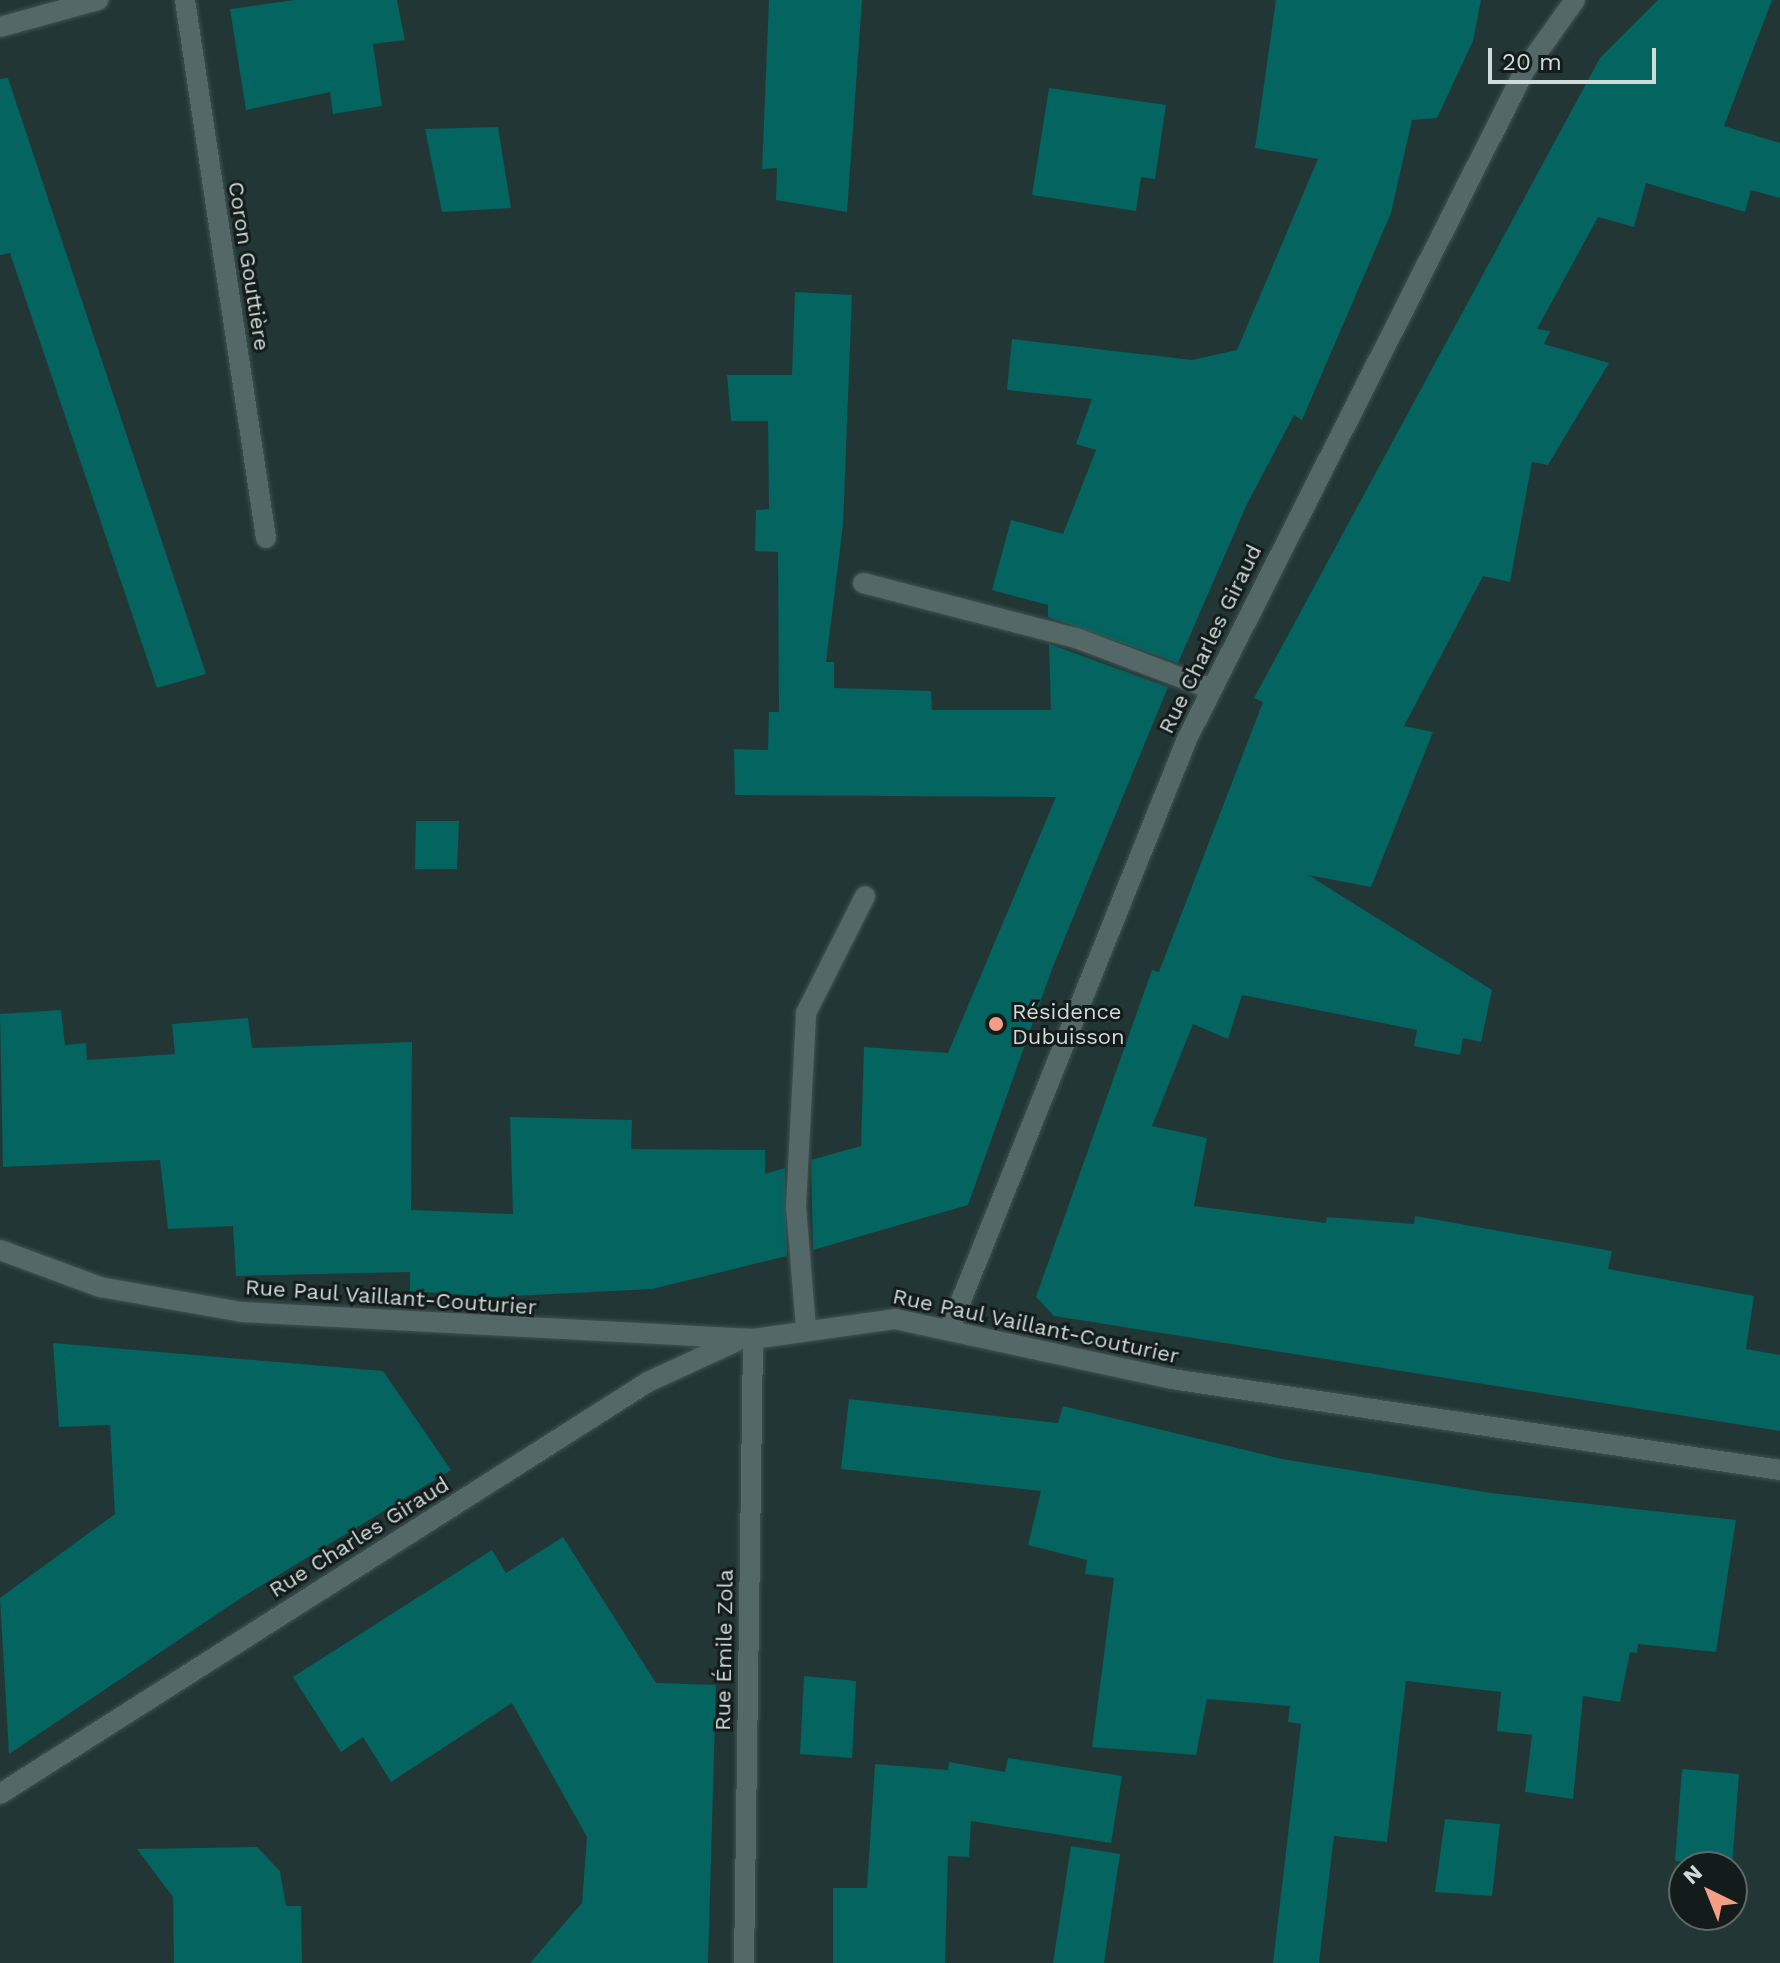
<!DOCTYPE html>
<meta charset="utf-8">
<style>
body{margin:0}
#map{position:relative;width:1780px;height:1963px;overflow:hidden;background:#223635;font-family:"Work Sans",sans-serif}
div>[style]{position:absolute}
.building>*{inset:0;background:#036460}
.roads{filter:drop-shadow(0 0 2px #415251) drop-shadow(0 0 2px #415251)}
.minor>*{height:20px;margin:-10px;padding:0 10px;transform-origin:10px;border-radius:10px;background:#546967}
.dots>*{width:22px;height:22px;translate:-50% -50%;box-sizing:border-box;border:4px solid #131c1b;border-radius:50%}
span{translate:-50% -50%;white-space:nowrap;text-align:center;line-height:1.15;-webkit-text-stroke:6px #131c1b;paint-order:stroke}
.street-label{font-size:22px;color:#cfdad9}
.poi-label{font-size:22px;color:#cfdad9}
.left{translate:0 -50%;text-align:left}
.north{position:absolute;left:1668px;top:1851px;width:80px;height:80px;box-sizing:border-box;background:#131c1b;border:2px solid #5e6867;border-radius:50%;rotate:317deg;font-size:22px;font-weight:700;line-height:32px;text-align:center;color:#cfdad9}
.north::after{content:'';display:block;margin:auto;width:28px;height:36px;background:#f49e86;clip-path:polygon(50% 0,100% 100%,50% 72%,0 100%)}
.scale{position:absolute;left:1488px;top:48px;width:168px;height:36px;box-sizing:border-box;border:4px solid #cfdad9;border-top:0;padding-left:10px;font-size:24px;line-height:28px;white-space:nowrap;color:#cfdad9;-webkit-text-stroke:6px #131c1b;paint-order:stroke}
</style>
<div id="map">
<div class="building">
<div style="clip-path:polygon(295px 0,397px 0,405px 40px,373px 44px,382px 106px,333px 114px,330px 92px,246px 110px,230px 9px)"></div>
<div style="clip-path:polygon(769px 0,862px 0,847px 212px,776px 200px,777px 168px,762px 169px)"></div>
<div style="clip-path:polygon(1276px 0,1481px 0,1473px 41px,1437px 118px,1412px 120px,1391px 213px,1302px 420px,1294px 415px,1247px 504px,1178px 663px,1048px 617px,1048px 605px,992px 590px,1011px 520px,1063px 534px,1096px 450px,1076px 444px,1092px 399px,1007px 390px,1012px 339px,1192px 360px,1237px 350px,1318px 159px,1255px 148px)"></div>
<div style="clip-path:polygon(1658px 0,1772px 0,1724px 126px,1780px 143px,1780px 198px,1751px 190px,1745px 212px,1646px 183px,1634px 227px,1598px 217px,1537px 329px,1550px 331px,1544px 344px,1609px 363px,1548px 465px,1532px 462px,1510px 582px,1483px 576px,1404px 726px,1433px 732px,1371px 887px,1308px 875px,1492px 990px,1481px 1042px,1463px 1038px,1460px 1055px,1414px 1046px,1417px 1030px,1242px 995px,1228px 1039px,1193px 1024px,1152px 1126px,1207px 1138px,1194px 1206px,1326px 1223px,1327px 1217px,1414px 1224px,1415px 1216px,1612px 1251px,1608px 1269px,1754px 1296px,1746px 1349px,1780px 1355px,1780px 1431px,1054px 1316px,1036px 1297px,1152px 970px,1159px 972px,1263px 702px,1254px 698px,1600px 58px)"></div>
<div style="clip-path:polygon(8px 78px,206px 674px,157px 688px,10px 253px,0 255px,0 79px)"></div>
<div style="clip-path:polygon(1049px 88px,1166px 105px,1155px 179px,1141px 177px,1136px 211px,1032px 195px)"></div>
<div style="clip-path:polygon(498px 127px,511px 208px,442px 212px,425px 129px)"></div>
<div style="clip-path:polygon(795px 292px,852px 295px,843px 525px,826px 662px,834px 662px,834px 688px,931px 691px,932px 710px,1051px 710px,1049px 644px,1168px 687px,1052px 969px,968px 1205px,813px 1250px,811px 1160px,861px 1146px,864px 1047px,948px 1053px,1056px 797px,735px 795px,734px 749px,768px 750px,769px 712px,779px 712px,778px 552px,755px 551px,756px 510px,769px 509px,768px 421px,731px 421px,727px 375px,792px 375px)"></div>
<div style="clip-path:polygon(416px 821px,459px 821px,457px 869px,415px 869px)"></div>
<div style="clip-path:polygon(61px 1010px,65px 1045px,86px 1043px,87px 1060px,175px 1054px,172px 1024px,248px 1018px,252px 1048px,412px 1042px,411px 1210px,513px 1214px,510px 1117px,632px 1120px,631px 1149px,765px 1150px,765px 1174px,785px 1168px,787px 1256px,652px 1289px,494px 1297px,410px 1291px,410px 1272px,236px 1276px,233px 1226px,168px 1229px,160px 1160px,3px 1167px,0 1014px)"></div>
<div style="clip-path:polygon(53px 1343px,383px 1371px,451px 1470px,241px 1598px,9px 1754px,0 1598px,115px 1514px,110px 1425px,59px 1427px)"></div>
<div style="clip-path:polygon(849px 1399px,1058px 1423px,1063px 1406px,1282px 1459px,1491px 1493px,1736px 1520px,1716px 1652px,1638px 1644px,1637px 1653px,1630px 1652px,1620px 1702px,1583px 1696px,1573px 1799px,1525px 1792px,1532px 1735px,1497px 1731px,1501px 1692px,1406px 1681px,1387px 1842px,1334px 1836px,1319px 1963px,1273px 1963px,1301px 1724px,1288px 1722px,1290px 1706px,1207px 1699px,1196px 1755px,1092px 1747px,1114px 1578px,1085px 1574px,1087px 1560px,1028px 1545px,1041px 1491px,841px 1469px)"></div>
<div style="clip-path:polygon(563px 1537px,656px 1683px,716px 1685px,708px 1963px,530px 1963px,582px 1903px,587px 1837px,512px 1703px,391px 1782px,363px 1737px,341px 1752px,293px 1677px,492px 1550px,506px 1573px)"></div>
<div style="clip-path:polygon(804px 1676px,856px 1681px,852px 1758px,800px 1754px)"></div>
<div style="clip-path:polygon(1008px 1758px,1122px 1776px,1111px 1843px,971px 1821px,969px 1857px,948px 1856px,945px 1963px,833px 1963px,833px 1888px,867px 1888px,875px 1764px,948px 1770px,949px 1762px,1005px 1772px)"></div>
<div style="clip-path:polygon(1682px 1769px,1739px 1774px,1732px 1866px,1675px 1861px)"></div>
<div style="clip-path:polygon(1445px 1819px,1500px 1824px,1492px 1896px,1435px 1892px)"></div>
<div style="clip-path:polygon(1071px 1846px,1120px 1854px,1104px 1963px,1053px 1963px)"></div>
<div style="clip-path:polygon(257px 1847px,280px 1871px,286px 1906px,301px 1906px,302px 1963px,174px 1963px,173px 1897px,137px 1849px)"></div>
</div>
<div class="roads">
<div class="minor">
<div style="left:185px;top:0;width:544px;rotate:81.44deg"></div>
<div style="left:0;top:27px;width:102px;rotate:-15.4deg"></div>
<div style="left:863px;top:583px;width:220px;rotate:14.5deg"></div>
<div style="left:1076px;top:638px;width:144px;rotate:20.7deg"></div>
<div style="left:0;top:1250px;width:107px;rotate:20.3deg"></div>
<div style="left:100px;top:1287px;width:144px;rotate:10deg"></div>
<div style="left:242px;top:1312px;width:512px;rotate:3.02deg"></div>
<div style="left:753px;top:1339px;width:143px;rotate:-8deg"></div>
<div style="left:895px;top:1319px;width:283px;rotate:12.2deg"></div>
<div style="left:1172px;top:1379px;width:615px;rotate:8.51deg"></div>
<div style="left:806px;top:1328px;width:122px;rotate:-94.7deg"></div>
<div style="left:796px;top:1206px;width:193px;rotate:-87deg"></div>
<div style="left:806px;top:1013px;width:131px;rotate:-63.2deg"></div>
<div style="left:950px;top:1328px;width:635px;rotate:-68.08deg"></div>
<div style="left:1187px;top:739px;width:750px;rotate:-63.2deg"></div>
<div style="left:1525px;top:70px;width:86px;rotate:-54.5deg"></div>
<div style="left:0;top:1794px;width:768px;rotate:-32.45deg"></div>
<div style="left:648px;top:1382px;width:96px;rotate:-24.7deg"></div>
<div style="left:744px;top:1963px;width:624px;rotate:-89.17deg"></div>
</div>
</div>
<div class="dots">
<div style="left:996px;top:1024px;background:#f49e86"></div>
</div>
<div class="street-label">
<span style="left:249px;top:266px;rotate:81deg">Coron Gouttière</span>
<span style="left:1210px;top:639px;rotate:-64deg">Rue Charles Giraud</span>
<span style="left:391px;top:1297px;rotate:4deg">Rue Paul Vaillant-Couturier</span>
<span style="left:1036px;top:1326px;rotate:12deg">Rue Paul Vaillant-Couturier</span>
<span style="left:359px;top:1537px;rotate:-32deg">Rue Charles Giraud</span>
<span style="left:724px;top:1650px;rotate:-89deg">Rue Émile Zola</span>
</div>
<div class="poi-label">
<span class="left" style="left:1012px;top:1024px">Résidence<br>Dubuisson</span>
</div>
<div class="north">N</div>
<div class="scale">20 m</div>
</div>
